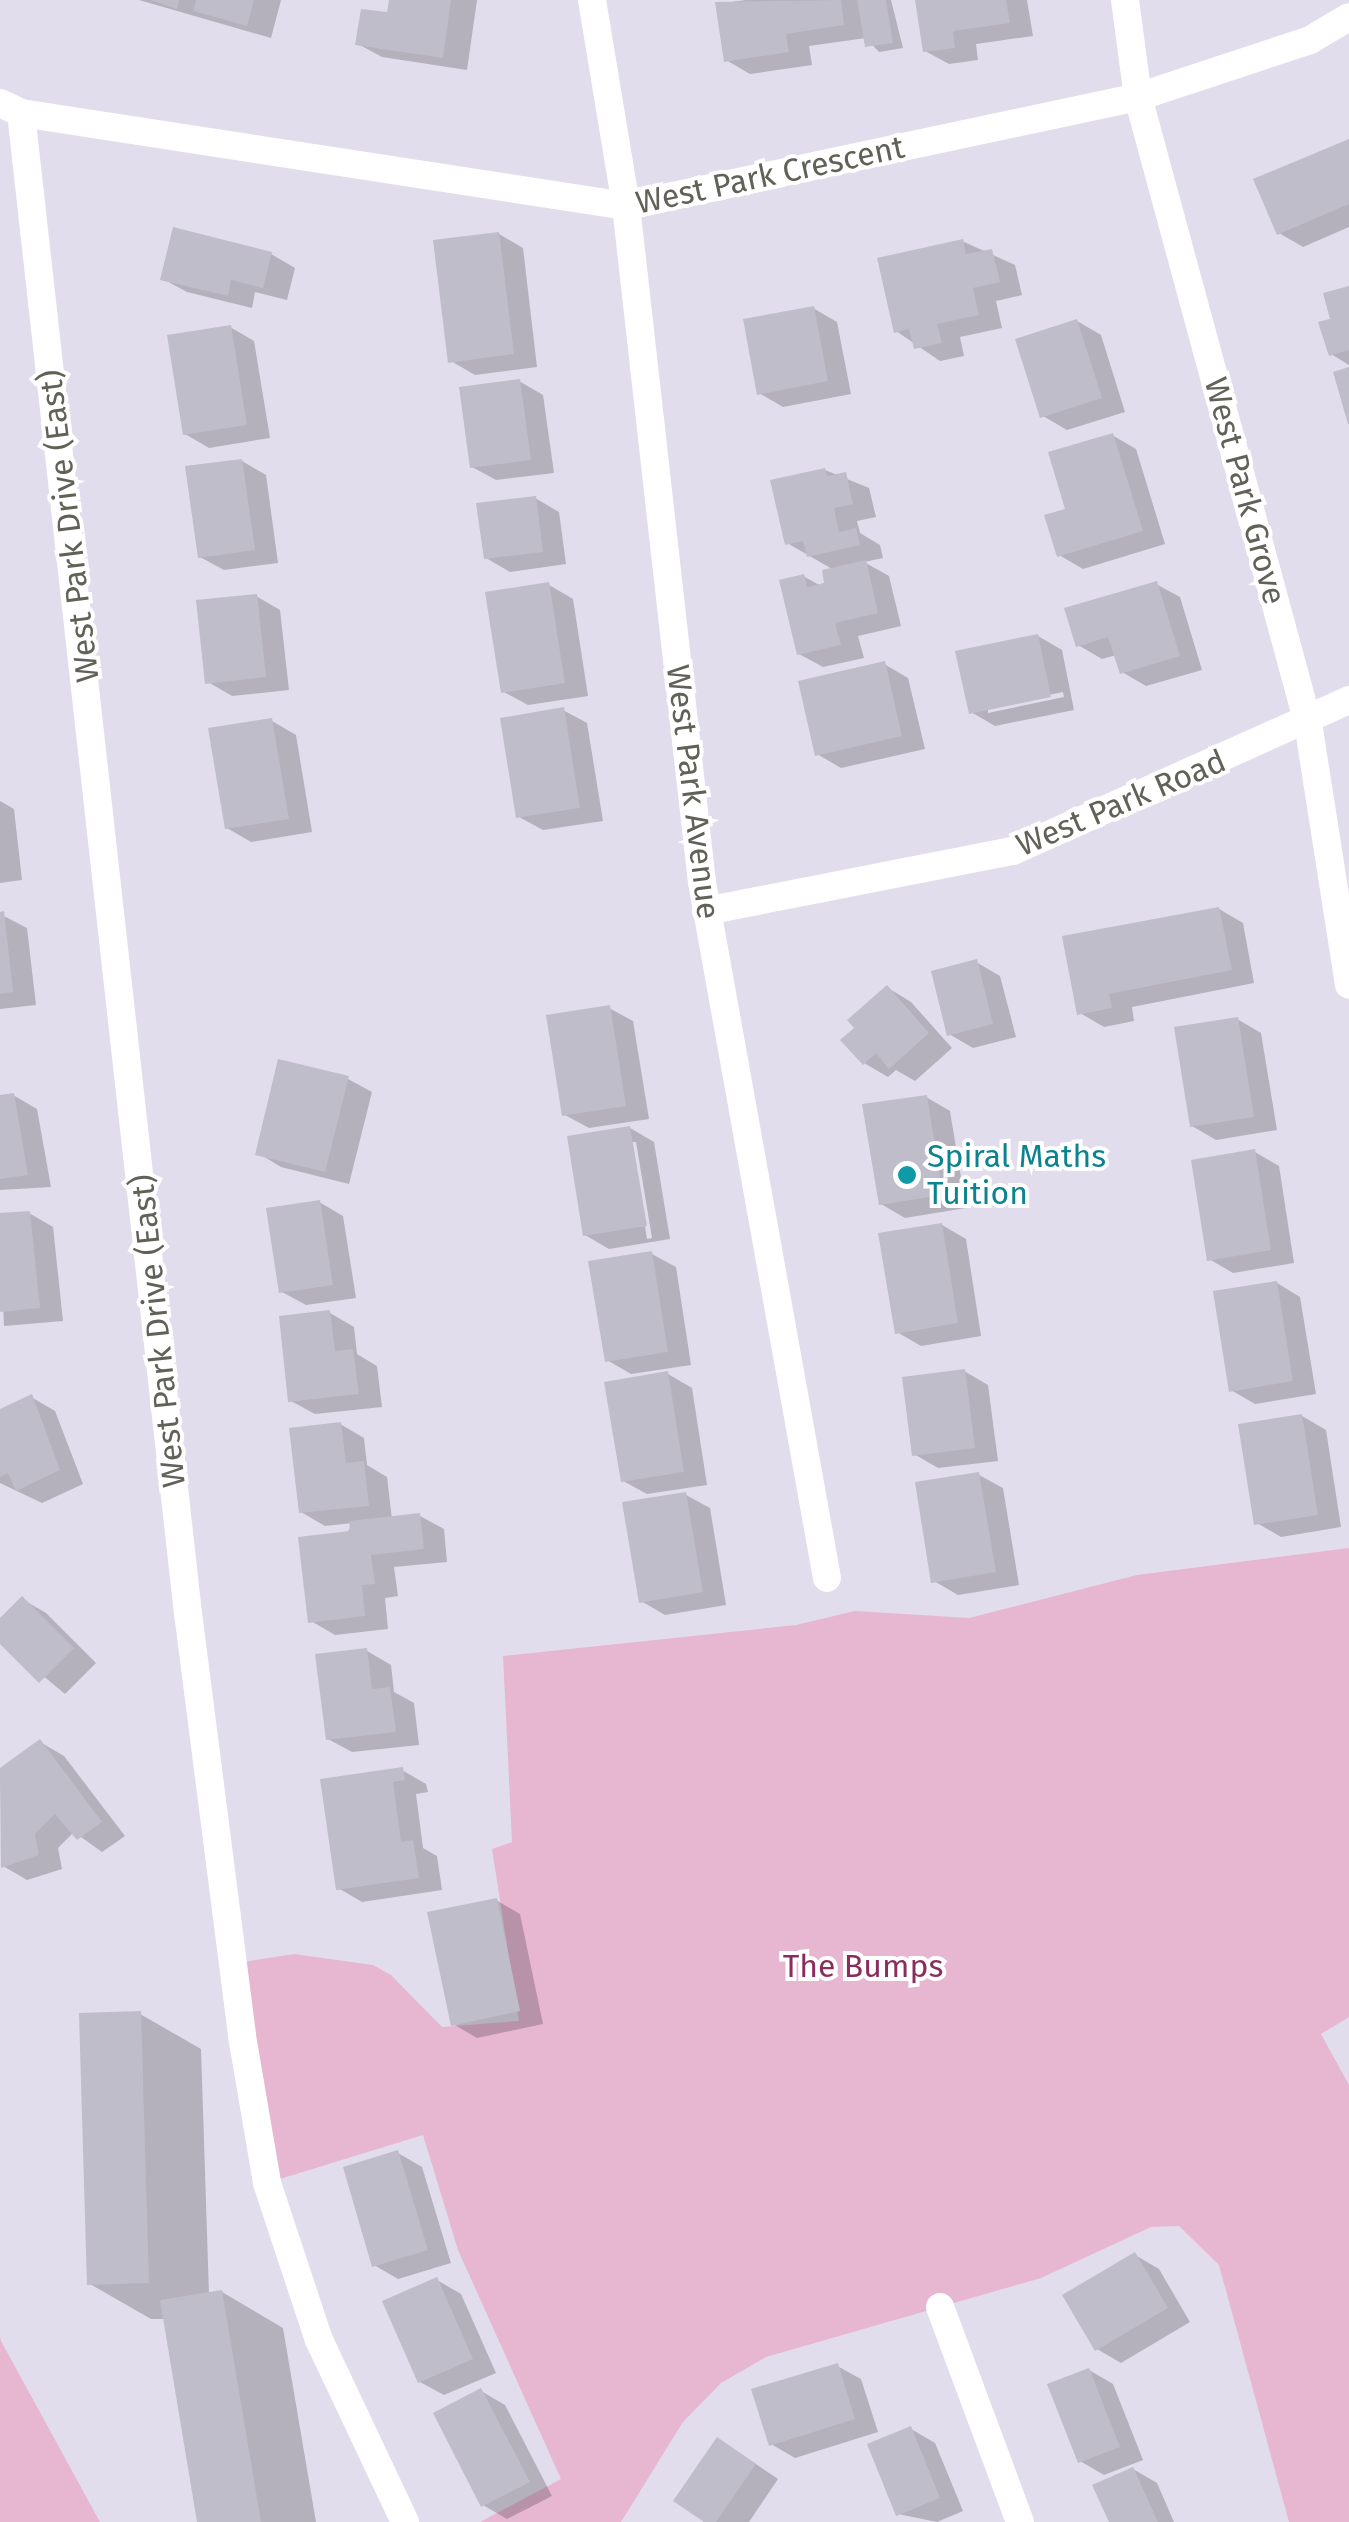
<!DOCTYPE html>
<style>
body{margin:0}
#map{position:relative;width:1349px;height:2522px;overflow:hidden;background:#e1ddec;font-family:"Fira Sans",sans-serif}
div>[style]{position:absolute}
.green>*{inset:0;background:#e7b7d2}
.shadow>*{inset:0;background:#0003}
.building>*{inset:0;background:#bebdc9}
.minor>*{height:28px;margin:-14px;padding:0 14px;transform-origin:14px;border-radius:14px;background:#fff}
.dots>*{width:28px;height:28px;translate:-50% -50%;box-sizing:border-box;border:5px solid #fff;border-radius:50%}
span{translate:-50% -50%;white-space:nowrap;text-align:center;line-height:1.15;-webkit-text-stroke:8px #fff;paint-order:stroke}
.street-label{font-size:32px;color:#616157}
.culture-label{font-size:32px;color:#0d838f}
.left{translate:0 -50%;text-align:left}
.park-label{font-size:32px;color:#8a2d5d}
</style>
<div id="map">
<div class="green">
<div style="clip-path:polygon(1349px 1548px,1349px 2017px,1321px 2034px,1349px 2085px,1349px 2522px,1289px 2522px,1219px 2265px,1179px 2226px,1151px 2227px,1041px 2278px,766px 2357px,721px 2383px,683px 2422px,621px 2522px,480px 2522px,561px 2479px,458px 2250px,423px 2135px,267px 2183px,231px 1964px,294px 1954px,373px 1965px,391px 1975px,442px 2027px,519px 2021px,492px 1849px,512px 1842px,503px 1656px,796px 1625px,855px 1611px,969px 1618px,1137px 1575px)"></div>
<div style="clip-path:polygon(0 2337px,1px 2341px,100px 2522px,0 2522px)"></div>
</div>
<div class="shadow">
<div style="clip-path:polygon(139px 0,281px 0,271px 38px)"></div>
<div style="clip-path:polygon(391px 0,477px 0,467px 70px,382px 57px,358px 44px,389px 15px)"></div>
<div style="clip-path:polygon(746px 0,891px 0,903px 48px,879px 52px,866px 38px,809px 46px,812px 65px,750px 74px,726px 60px,718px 4px)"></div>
<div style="clip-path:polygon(918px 0,1027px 0,1033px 36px,976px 44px,978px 60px,949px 64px,925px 51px)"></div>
<div style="clip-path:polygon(1349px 141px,1349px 227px,1303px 247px,1279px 233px)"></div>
<div style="clip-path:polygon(499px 234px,523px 248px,537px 367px,475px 375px,451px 361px)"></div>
<div style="clip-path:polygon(962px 241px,1015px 265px,1022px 295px,996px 301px,1002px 328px,960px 337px,964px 356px,940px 361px,896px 331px)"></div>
<div style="clip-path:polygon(271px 254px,295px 268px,287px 300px,255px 292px,252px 308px,187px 292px,163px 279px)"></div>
<div style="clip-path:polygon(1349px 286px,1349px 365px,1331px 354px,1333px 320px,1326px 295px)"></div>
<div style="clip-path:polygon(813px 308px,837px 322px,851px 394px,783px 407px,759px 393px)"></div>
<div style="clip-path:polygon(1077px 321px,1101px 335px,1125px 412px,1067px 430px,1043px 416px)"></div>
<div style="clip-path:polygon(230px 327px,254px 341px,270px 438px,209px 448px,185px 434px)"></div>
<div style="clip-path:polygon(519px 381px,543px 395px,554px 473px,496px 480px,472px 467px)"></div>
<div style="clip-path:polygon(1112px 435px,1136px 449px,1165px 544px,1083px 569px,1059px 555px)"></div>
<div style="clip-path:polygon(242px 461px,266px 475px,278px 563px,224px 570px,200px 557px)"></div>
<div style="clip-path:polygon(825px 470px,869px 488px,876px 517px,857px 521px,860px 533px,880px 545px,883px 558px,864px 562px,889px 576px,901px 626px,858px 636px,864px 658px,823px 667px,799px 654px,803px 576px,821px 586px,834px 570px,787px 543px)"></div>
<div style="clip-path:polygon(535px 498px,559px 512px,566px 564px,510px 572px,486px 558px)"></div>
<div style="clip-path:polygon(1156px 584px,1180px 597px,1202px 670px,1146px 686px,1122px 672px,1116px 655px,1102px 659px,1078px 645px)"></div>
<div style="clip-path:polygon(549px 585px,573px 599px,588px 696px,528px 705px,504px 692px)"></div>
<div style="clip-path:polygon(256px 596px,280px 610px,289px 690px,232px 696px,208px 682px)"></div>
<div style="clip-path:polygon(evenodd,1038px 636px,1062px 650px,1074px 710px,995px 726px,971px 712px,1038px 636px,1063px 692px,1064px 697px,988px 713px,988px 707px,1063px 692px)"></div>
<div style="clip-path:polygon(884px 664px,908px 678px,925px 749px,841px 768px,817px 754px)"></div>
<div style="clip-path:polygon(563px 710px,587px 723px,603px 821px,543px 830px,519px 817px)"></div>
<div style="clip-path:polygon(272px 721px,296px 735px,312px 832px,251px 842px,227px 828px)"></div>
<div style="clip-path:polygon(0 801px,14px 809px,22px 880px,0 883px)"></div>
<div style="clip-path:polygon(1219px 909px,1243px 923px,1254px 983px,1132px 1007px,1134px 1021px,1104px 1027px,1080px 1013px)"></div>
<div style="clip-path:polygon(0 914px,27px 928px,36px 1005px,0 1009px)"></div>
<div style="clip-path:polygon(976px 962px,1000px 976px,1016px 1037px,973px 1048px,949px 1034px)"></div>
<div style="clip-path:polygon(888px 988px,911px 1002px,952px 1048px,915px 1081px,896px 1070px,888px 1077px,864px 1063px)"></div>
<div style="clip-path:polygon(609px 1008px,633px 1021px,649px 1119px,589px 1128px,565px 1115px)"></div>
<div style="clip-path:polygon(1237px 1019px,1261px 1033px,1277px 1130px,1216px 1140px,1192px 1126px)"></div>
<div style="clip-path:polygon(348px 1079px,372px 1092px,349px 1184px,281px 1167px,258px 1153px)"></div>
<div style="clip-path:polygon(13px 1095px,37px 1109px,51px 1187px,0 1190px,0 1098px)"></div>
<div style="clip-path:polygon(926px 1097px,950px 1111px,966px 1208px,905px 1218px,881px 1204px)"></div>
<div style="clip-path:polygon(evenodd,630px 1128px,654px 1142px,670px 1239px,609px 1249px,585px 1235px,630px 1128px,631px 1142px,636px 1142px,652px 1238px,647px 1239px,631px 1142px)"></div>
<div style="clip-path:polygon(1255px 1152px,1279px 1166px,1294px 1263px,1233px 1273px,1209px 1259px)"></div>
<div style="clip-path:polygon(319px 1202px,343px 1216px,356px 1298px,306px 1305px,282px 1292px)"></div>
<div style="clip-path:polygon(29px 1213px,53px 1227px,63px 1321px,4px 1326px,0 1216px)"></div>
<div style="clip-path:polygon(942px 1225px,966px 1239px,981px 1336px,921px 1346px,897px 1332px)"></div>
<div style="clip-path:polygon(652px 1254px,676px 1267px,691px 1365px,631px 1374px,607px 1360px)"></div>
<div style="clip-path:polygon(1277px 1283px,1300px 1297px,1316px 1394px,1255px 1404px,1231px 1390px)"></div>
<div style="clip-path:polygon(330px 1313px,354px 1327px,357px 1354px,377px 1366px,382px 1407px,315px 1414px,291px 1401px)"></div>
<div style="clip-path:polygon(964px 1371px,988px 1385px,998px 1461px,938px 1468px,914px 1454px)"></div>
<div style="clip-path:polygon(668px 1374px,692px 1388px,707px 1485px,647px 1494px,623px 1481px)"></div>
<div style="clip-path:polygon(31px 1397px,55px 1411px,83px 1484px,42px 1503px,0 1483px,0 1411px)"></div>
<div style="clip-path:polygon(1302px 1416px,1326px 1430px,1341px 1527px,1281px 1537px,1257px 1523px)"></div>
<div style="clip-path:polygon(340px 1424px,364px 1438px,367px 1465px,387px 1477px,392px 1519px,420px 1516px,444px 1529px,447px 1562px,394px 1567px,398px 1596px,385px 1598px,388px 1629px,335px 1635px,311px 1621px,352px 1523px,325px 1526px,301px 1512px)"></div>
<div style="clip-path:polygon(979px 1475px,1003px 1488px,1019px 1585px,958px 1595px,934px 1581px)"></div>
<div style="clip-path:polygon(686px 1495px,710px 1508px,726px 1605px,665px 1615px,641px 1601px)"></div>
<div style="clip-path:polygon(22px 1599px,46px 1613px,96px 1663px,65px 1694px,0 1640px,0 1622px)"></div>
<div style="clip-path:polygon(367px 1651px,391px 1665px,394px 1692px,414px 1703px,419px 1745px,352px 1752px,328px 1739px)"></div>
<div style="clip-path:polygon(40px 1742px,64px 1756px,125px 1836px,102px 1852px,74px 1832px,58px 1848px,62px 1869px,27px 1880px,3px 1866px,0 1771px)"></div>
<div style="clip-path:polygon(402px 1770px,426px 1784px,428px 1792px,416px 1794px,423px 1848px,437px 1856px,442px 1890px,362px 1902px,338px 1888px,323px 1781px)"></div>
<div style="clip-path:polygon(496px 1900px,520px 1914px,543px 2024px,477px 2038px,453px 2024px)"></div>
<div style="clip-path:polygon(140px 2014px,201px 2049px,209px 2294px,222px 2292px,283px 2328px,316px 2522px,199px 2522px,166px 2319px,151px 2319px,90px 2284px)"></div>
<div style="clip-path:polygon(398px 2153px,422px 2167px,451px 2263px,398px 2279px,374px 2265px)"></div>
<div style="clip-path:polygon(1135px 2255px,1159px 2269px,1190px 2322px,1121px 2363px,1097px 2349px)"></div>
<div style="clip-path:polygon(437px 2280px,461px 2294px,496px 2373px,444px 2395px,420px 2382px)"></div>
<div style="clip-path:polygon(837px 2366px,861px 2379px,878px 2432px,795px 2458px,771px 2444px)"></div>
<div style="clip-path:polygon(1089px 2370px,1113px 2384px,1143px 2460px,1104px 2475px,1080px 2461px)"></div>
<div style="clip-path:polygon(481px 2391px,505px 2405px,552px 2496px,507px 2519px,483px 2505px)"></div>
<div style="clip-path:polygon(911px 2429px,935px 2443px,963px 2511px,937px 2522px,898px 2514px)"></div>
<div style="clip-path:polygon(741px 2454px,778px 2479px,749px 2522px,708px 2522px)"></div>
<div style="clip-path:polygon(1133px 2469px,1157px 2483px,1174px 2522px,1112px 2522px)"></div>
</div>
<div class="building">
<div style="clip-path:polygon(150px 0,179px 0,177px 9px)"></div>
<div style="clip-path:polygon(196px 0,254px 0,247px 26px,193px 11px)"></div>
<div style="clip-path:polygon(389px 0,451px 0,443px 58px,355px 45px,361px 9px,387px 12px)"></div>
<div style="clip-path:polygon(841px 0,844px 25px,786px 34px,789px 52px,724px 62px,715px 2px)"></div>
<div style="clip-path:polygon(857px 0,886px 0,893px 43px,865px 47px)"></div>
<div style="clip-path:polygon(915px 0,1006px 0,1010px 23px,953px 31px,955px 48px,923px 52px)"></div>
<div style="clip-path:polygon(1349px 139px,1349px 204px,1277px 235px,1253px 179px)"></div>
<div style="clip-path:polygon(173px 227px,272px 252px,263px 288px,231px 280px,228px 296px,160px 280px)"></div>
<div style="clip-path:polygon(499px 232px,514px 354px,448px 363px,433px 240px)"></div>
<div style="clip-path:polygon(963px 239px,966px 254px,992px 249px,1000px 282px,973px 288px,979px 315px,937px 324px,942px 343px,914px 349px,909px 329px,894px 333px,877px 258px)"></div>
<div style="clip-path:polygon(1349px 286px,1349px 350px,1329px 356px,1318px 322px,1330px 319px,1323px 293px)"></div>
<div style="clip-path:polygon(814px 306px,828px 381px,757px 395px,743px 319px)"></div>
<div style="clip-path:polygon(1077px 319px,1102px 398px,1040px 418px,1015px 339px)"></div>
<div style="clip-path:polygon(231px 325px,247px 425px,183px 435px,167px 335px)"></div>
<div style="clip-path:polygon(1349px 367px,1349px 424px,1348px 424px,1333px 372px)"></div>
<div style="clip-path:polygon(520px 379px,531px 460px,470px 468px,459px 387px)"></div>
<div style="clip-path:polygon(1113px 433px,1143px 531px,1057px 557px,1044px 515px,1065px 509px,1048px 452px)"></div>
<div style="clip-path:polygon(242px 459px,255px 550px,198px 558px,185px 466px)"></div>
<div style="clip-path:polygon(825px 468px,827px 476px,846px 472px,853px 504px,834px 508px,839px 532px,856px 528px,860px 545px,807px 557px,803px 541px,785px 545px,770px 480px)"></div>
<div style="clip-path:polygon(536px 496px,543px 552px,484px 559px,476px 503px)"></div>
<div style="clip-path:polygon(866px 560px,878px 613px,835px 623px,841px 645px,797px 655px,779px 580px,804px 574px,807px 587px,824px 583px,822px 570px)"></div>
<div style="clip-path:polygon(1157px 581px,1180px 656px,1120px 674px,1108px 637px,1076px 647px,1064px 608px)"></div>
<div style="clip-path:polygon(549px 582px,565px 683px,501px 693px,485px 592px)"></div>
<div style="clip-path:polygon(257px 594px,266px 677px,205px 684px,196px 600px)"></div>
<div style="clip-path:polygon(1038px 634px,1051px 697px,969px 714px,955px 651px)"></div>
<div style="clip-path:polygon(885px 661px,902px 736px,815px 756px,798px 681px)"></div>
<div style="clip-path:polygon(564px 707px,580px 808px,516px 818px,500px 718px)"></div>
<div style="clip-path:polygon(272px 718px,289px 819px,225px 829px,208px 728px)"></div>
<div style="clip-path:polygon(1219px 907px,1232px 970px,1109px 994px,1112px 1008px,1077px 1015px,1062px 936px)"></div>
<div style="clip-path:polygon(4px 911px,13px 992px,0 994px,0 912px)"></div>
<div style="clip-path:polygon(977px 959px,993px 1024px,947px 1036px,931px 971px)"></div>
<div style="clip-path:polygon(887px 985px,929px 1033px,889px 1069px,876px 1053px,863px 1065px,840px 1040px,854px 1028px,847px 1020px)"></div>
<div style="clip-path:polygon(610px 1005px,626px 1106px,562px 1116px,546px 1015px)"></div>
<div style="clip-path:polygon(1238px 1017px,1254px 1117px,1190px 1127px,1174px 1027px)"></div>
<div style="clip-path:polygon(278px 1059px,349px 1076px,325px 1172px,255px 1155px)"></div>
<div style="clip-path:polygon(14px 1093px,28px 1175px,0 1179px,0 1095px)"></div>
<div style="clip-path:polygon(927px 1095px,943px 1195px,879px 1205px,862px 1104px)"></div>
<div style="clip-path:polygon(630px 1126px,647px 1226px,583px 1236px,567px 1136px)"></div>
<div style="clip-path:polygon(1255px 1149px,1271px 1250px,1207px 1261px,1191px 1160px)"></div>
<div style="clip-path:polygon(320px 1200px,333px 1285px,279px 1293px,266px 1208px)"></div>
<div style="clip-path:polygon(30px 1211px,40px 1308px,0 1312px,0 1213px)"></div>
<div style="clip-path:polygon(942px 1223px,958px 1323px,895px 1334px,878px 1233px)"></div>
<div style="clip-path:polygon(652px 1251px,668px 1352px,605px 1362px,588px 1261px)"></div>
<div style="clip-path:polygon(1277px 1281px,1293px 1381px,1229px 1392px,1213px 1291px)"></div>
<div style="clip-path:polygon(330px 1310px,335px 1351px,353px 1349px,359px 1394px,288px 1402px,279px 1316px)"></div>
<div style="clip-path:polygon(965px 1369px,975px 1448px,912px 1456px,902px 1377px)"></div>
<div style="clip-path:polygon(668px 1371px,684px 1472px,621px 1482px,604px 1382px)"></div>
<div style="clip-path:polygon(32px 1394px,60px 1470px,16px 1491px,8px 1473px,0 1477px,0 1409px)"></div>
<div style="clip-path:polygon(1302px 1414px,1318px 1515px,1254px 1525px,1238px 1424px)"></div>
<div style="clip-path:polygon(341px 1422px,346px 1463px,364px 1461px,369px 1506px,299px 1513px,289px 1428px)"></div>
<div style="clip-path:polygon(979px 1472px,996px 1572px,931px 1583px,915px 1482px)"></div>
<div style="clip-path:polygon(686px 1492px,703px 1592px,639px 1603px,622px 1502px)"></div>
<div style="clip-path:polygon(420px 1513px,424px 1549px,371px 1555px,375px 1584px,362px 1585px,365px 1616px,308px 1623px,298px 1537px,350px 1531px,349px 1521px)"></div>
<div style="clip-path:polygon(22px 1596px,74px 1648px,39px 1683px,0 1644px,0 1618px)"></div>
<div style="clip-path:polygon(367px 1648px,372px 1689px,390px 1687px,396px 1732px,326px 1740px,315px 1654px)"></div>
<div style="clip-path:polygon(40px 1739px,102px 1822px,77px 1840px,55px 1814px,35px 1834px,39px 1855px,1px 1868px,0 1768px)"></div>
<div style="clip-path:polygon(403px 1767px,405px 1780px,393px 1782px,401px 1842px,413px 1840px,419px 1878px,336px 1890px,320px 1779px)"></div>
<div style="clip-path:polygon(497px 1898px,520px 2011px,451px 2026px,427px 1912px)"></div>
<div style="clip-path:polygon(141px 2011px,149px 2283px,87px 2285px,79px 2013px)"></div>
<div style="clip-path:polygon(398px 2150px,428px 2250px,372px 2267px,343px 2167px)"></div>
<div style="clip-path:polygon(1135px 2252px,1168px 2308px,1095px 2351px,1062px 2295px)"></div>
<div style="clip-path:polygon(437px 2277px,473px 2359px,418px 2383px,382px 2301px)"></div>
<div style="clip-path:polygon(222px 2290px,261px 2522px,197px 2522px,160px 2300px)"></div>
<div style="clip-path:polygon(838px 2363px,855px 2419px,769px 2446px,751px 2389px)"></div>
<div style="clip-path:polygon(1089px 2368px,1120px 2447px,1078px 2463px,1047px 2384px)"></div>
<div style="clip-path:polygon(481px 2388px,530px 2482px,481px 2507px,433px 2413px)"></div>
<div style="clip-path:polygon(911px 2426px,940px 2498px,896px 2516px,867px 2444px)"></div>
<div style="clip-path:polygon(717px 2437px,756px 2464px,716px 2522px,704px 2522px,673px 2501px)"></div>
<div style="clip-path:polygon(1133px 2467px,1152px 2509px,1158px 2522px,1109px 2522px,1092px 2485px)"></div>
</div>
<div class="minor">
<div style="left:592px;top:0;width:209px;rotate:80.6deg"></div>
<div style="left:626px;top:206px;width:680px;rotate:83.59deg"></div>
<div style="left:702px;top:882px;width:707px;rotate:79.82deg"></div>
<div style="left:1125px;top:0;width:98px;rotate:82.4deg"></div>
<div style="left:1138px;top:97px;width:649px;rotate:74.81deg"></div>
<div style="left:1308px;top:723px;width:265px;rotate:81.1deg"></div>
<div style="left:0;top:103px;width:23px;rotate:25deg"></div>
<div style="left:21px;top:113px;width:612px;rotate:8.74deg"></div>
<div style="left:626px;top:206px;width:523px;rotate:-12.02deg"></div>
<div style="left:1138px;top:97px;width:181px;rotate:-18.3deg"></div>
<div style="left:1310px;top:40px;width:45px;rotate:-30.5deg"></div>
<div style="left:21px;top:113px;width:1509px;rotate:83.65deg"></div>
<div style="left:188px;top:1613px;width:426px;rotate:82.7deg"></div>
<div style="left:242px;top:2036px;width:149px;rotate:80.3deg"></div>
<div style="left:267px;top:2183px;width:165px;rotate:71.7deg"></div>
<div style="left:319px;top:2340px;width:201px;rotate:64.7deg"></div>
<div style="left:706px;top:911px;width:313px;rotate:-11.1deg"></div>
<div style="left:1013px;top:851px;width:368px;rotate:-24.2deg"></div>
<div style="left:940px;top:2307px;width:229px;rotate:69.6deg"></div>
</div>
<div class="dots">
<div style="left:907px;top:1175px;background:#0f9aa8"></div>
</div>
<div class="street-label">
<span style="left:770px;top:175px;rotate:-12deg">West Park Crescent</span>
<span style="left:1245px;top:491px;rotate:75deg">West Park Grove</span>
<span style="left:69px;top:526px;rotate:-97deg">West Park Drive (East)</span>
<span style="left:693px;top:792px;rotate:83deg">West Park Avenue</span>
<span style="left:1121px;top:803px;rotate:-23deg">West Park Road</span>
<span style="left:158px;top:1331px;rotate:-96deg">West Park Drive (East)</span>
</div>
<div class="culture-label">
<span class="left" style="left:927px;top:1175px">Spiral Maths<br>Tuition</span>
</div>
<div class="park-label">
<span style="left:863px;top:1966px">The Bumps</span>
</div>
</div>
